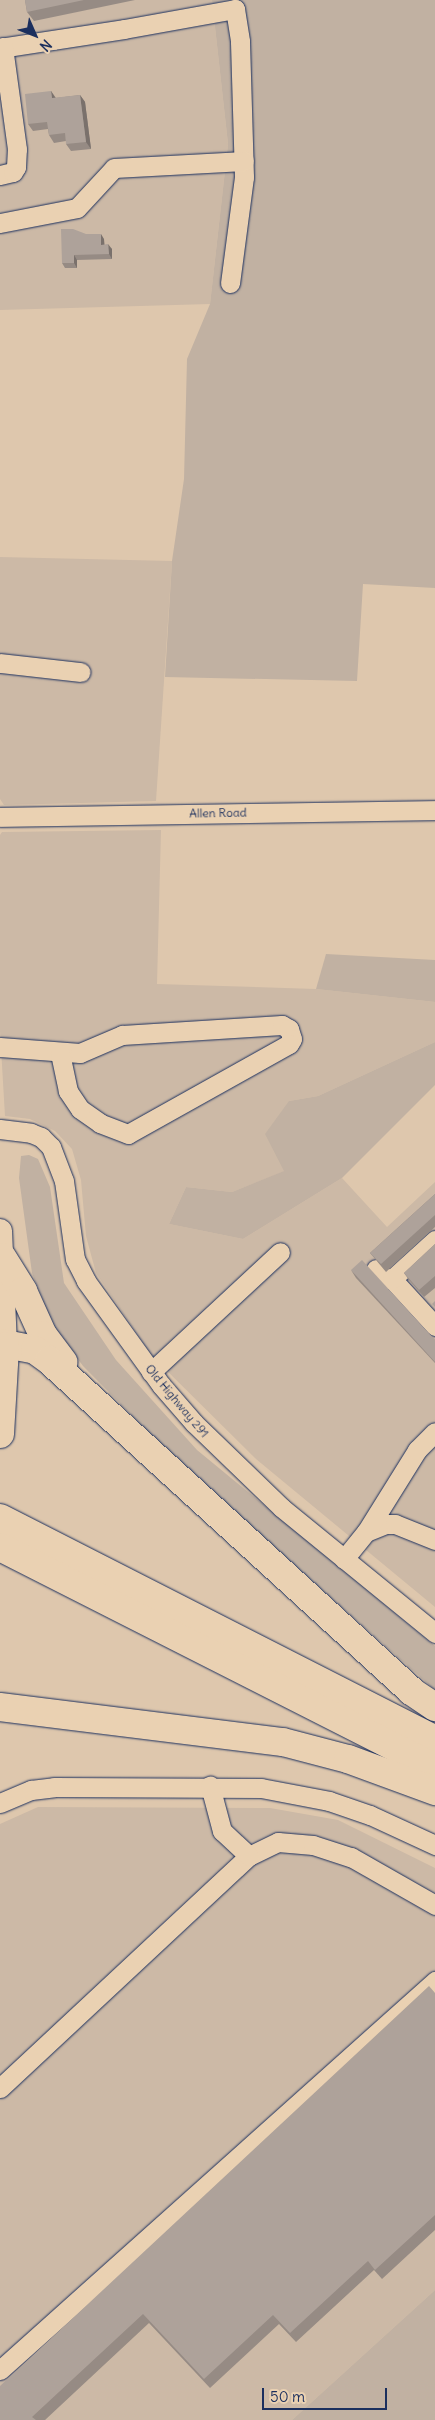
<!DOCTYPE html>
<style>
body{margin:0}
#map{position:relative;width:435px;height:2420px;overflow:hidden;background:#dec7ad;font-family:Delius,sans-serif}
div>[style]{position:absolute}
.built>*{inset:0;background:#ccb9a6}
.green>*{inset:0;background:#c1b1a2}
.roads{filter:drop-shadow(0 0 1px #1b2f5e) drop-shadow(0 0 1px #1b2f5e)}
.minor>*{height:19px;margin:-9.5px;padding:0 9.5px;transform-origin:9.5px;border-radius:9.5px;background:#ead1b2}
.major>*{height:24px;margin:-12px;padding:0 12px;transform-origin:12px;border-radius:12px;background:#ead1b2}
.highway>*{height:28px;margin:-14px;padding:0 14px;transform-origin:14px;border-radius:14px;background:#ead1b2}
.wall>*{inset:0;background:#968b84}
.shaded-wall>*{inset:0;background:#7a716c}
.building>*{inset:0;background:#aea29a}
span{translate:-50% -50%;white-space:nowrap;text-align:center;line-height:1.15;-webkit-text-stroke:5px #ead1b2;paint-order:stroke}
.street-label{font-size:12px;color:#1b2f5e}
.north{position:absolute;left:10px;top:10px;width:50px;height:50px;-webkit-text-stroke:4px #ead1b2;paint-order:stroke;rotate:134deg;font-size:14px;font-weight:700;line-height:20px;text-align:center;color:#1b2f5e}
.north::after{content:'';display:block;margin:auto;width:18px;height:22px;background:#1b2f5e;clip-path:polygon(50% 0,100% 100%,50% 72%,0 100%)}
.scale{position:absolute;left:262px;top:2388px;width:125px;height:22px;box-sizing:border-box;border:2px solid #1b2f5e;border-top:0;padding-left:6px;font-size:15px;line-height:18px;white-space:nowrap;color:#1b2f5e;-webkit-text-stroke:4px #ead1b2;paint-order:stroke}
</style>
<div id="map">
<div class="built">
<div style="clip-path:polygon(0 0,212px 0,228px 144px,210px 304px,0 310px)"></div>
<div style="clip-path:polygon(0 557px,172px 561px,156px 801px,4px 805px,0 799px)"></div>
<div style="clip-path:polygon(161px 830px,157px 984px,316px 989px,435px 1002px,435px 1042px,318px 1096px,289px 1101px,285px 1171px,232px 1192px,186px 1187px,169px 1224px,243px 1239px,342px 1178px,387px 1227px,435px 1182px,435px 1607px,256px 1459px,152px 1356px,96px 1273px,86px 1236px,81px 1180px,72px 1149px,55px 1131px,30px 1119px,5px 1116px,0 1031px,0 835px,2px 832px)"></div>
<div style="clip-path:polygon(38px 1807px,270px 1808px,338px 1820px,435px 1868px,435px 2290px,292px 2420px,0 2420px,0 1824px)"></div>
</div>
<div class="green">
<div style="clip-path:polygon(212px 0,435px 0,435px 588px,363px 584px,357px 681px,165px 677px,172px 561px,184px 479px,187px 359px,210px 304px,228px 144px)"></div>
<div style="clip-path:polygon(326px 954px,435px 960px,435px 1002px,316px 989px)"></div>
<div style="clip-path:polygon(435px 1042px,435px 1085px,342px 1178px,243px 1239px,169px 1224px,186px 1187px,232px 1192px,284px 1171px,265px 1134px,289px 1101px,318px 1096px)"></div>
<div style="clip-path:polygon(29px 1155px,38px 1159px,50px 1187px,64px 1283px,116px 1360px,197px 1450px,435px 1646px,435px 1690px,175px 1459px,83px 1366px,52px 1324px,32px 1273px,19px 1178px,21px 1156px)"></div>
<div style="clip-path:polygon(435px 2290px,435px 2420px,292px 2420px)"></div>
</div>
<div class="roads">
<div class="minor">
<div style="left:0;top:48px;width:125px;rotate:-8.7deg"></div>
<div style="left:124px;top:29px;width:113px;rotate:-10.2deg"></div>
<div style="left:235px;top:9px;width:33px;rotate:81deg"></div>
<div style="left:240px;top:42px;width:135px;rotate:88.3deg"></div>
<div style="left:244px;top:177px;width:107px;rotate:97.5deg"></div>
<div style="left:0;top:175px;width:13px;rotate:-13deg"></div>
<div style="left:13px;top:172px;width:6px;rotate:-59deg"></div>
<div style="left:16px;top:167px;width:18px;rotate:-87deg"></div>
<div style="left:17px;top:149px;width:103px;rotate:-97.8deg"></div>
<div style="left:0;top:223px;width:78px;rotate:-11deg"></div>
<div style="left:77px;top:208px;width:54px;rotate:-47.2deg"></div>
<div style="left:114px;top:168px;width:130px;rotate:-3.1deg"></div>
<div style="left:0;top:663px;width:81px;rotate:6.4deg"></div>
<div style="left:0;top:817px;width:435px;rotate:-0.9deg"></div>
<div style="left:0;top:1047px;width:80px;rotate:4.3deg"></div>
<div style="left:80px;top:1053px;width:46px;rotate:-23.2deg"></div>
<div style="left:122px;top:1035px;width:160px;rotate:-3.6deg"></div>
<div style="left:282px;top:1025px;width:8px;rotate:30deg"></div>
<div style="left:289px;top:1029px;width:10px;rotate:73deg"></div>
<div style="left:292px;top:1039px;width:6px;rotate:121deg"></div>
<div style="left:289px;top:1044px;width:184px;rotate:150.8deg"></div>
<div style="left:128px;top:1134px;width:30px;rotate:-159deg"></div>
<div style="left:100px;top:1123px;width:24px;rotate:-145deg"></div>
<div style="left:80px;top:1109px;width:22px;rotate:-124deg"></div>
<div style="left:68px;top:1091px;width:38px;rotate:-102deg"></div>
<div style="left:0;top:1129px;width:31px;rotate:7deg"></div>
<div style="left:31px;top:1133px;width:11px;rotate:22deg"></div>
<div style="left:41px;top:1137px;width:14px;rotate:45deg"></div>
<div style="left:51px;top:1147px;width:36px;rotate:69deg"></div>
<div style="left:64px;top:1181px;width:79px;rotate:82deg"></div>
<div style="left:75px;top:1259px;width:25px;rotate:63deg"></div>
<div style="left:86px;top:1281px;width:128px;rotate:54.2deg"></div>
<div style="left:161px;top:1385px;width:50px;rotate:49deg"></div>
<div style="left:194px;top:1423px;width:122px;rotate:44deg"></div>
<div style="left:282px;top:1508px;width:198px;rotate:39.2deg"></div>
<div style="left:376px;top:1269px;width:14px;rotate:45deg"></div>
<div style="left:386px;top:1279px;width:6px"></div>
<div style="left:392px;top:1279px;width:64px;rotate:47.5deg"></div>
<div style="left:392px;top:1279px;width:58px;rotate:-42.2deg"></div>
<div style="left:151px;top:1372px;width:176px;rotate:-42.9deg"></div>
<div style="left:366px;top:1532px;width:22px;rotate:-22deg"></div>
<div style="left:386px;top:1524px;width:9px"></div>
<div style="left:395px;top:1524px;width:43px;rotate:21.8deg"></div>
<div style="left:344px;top:1559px;width:35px;rotate:-51deg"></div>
<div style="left:366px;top:1532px;width:97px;rotate:-58.1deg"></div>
<div style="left:417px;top:1450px;width:25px;rotate:-45deg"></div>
<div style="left:0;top:1803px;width:34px;rotate:-23deg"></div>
<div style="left:31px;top:1790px;width:23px;rotate:-7deg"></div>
<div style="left:54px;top:1787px;width:207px;rotate:0.3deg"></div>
<div style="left:261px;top:1788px;width:69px;rotate:10.8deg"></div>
<div style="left:329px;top:1801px;width:43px;rotate:18.9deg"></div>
<div style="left:370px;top:1815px;width:72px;rotate:24.8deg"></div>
<div style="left:249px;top:1856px;width:32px;rotate:-26deg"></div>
<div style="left:278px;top:1842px;width:35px;rotate:5deg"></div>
<div style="left:313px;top:1845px;width:40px;rotate:18deg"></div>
<div style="left:351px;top:1857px;width:97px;rotate:29.7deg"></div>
<div style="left:0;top:2088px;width:340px;rotate:-43deg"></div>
<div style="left:249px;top:1856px;width:37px;rotate:-137deg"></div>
<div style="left:222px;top:1831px;width:47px;rotate:-104.9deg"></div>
<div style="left:0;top:2370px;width:584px;rotate:-41.8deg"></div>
</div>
<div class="major">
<div style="left:0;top:1231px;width:115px;rotate:87.5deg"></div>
</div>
<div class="highway">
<div style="left:2px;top:1257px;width:40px;rotate:58deg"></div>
<div style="left:23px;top:1291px;width:48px;rotate:65.6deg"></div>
<div style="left:43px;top:1335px;width:34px;rotate:53deg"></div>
<div style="left:0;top:1343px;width:36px;rotate:11deg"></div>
<div style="left:35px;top:1350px;width:17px;rotate:36deg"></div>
<div style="left:49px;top:1360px;width:491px;rotate:42.4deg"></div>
<div style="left:411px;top:1691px;width:29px;rotate:34deg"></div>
<div style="left:0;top:1434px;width:88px;rotate:-86.7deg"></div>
<div style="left:0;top:1518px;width:488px;rotate:27deg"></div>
<div style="left:0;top:1547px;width:488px;rotate:26.9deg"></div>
<div style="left:0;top:1707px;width:285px;rotate:7.1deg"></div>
<div style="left:283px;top:1742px;width:67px;rotate:14.7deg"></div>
<div style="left:348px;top:1759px;width:93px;rotate:20.2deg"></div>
</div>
</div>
<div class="wall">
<div style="clip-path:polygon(25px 0,135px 0,34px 21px,27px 12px)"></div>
<div style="clip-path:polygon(51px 91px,56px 98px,80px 95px,85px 102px,91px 149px,71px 151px,66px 144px,66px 141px,54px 143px,49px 135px,48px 129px,33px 131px,28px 124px)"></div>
<div style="clip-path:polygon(86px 234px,104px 239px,104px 245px,112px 249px,112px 259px,77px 260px,77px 268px,65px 268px,62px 263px)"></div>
<div style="clip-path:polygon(435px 1194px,435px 1227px,386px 1272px,376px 1260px,370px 1253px)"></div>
<div style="clip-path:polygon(435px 1244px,435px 1288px,424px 1297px,409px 1280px,404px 1273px)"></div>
<div style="clip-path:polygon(351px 1270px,435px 1340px,435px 1363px,356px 1278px)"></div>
<div style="clip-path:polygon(435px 1993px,435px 2230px,382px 2279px,374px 2270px,296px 2342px,279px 2324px,210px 2388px,149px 2323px,45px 2420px,0 2420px)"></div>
</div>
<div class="shaded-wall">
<div style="clip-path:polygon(51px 91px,56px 99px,52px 98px)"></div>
<div style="clip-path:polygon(80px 95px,85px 102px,91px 149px,86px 142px)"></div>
<div style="clip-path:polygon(101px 234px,104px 239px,105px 250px,101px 245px)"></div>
<div style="clip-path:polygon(108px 244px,112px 249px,112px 259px,109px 254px)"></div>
<div style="clip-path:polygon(74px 255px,77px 260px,77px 268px,74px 263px)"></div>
</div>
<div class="building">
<div style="clip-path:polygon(25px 0,84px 0,27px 12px)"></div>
<div style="clip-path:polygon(51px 91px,52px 98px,80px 95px,86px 142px,66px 144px,65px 133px,49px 135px,47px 122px,28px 124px,25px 94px)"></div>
<div style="clip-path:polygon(61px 229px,73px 229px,86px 234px,101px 234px,101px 245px,108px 244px,109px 254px,74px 255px,74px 263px,62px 263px)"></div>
<div style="clip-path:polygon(435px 1194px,435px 1215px,381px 1264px,370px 1253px)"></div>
<div style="clip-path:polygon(435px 1244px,435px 1276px,419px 1290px,404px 1273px)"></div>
<div style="clip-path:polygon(362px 1260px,435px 1340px,435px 1362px,351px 1270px)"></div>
<div style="clip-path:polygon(435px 1301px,435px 1307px,432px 1304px)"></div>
<div style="clip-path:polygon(429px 1986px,435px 1993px,435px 2215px,375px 2270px,368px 2261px,290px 2333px,273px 2315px,204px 2379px,143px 2314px,32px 2417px,36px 2420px,0 2420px,0 2386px)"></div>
</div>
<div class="street-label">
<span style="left:218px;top:813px;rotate:-1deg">Allen Road</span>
<span style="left:177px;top:1401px;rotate:50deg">Old Highway 291</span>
</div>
<div class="north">N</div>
<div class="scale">50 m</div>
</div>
